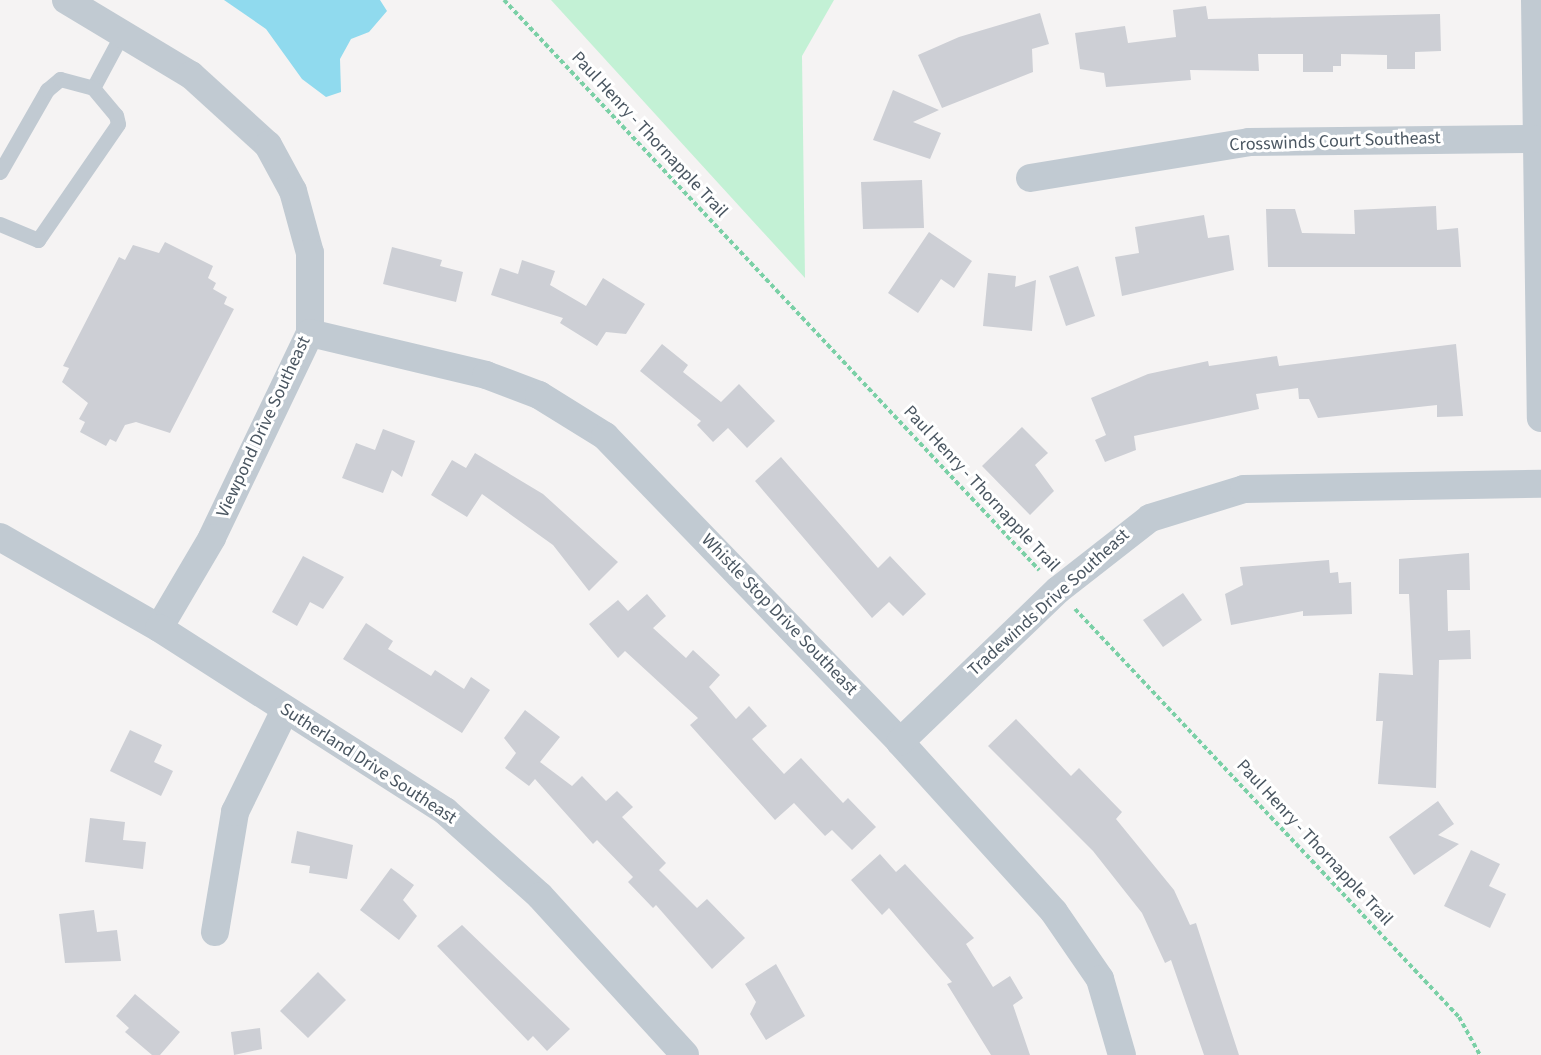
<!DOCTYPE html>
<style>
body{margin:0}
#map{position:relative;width:1541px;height:1055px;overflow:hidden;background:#f5f3f3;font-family:"Source Sans 3",sans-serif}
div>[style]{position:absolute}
.green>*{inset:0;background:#c3f1d5}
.water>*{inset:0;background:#90daee}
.building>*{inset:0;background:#cdcfd5}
.path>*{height:4px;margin-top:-2px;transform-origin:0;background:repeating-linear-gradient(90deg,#7ad0a6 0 4.5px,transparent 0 7.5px)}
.service>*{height:15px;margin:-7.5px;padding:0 7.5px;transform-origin:7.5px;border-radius:7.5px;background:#c1cad2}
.minor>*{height:28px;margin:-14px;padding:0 14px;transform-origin:14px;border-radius:14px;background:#c1cad2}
span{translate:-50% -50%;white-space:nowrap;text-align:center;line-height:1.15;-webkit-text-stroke:6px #fff;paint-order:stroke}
.street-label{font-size:18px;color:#4a5661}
</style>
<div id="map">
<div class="green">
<div style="clip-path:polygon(551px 0,834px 0,802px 56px,805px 278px)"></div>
</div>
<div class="water">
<div style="clip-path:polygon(224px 0,380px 0,387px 11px,369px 32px,351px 39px,340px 59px,341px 92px,326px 97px,302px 79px,266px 29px)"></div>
</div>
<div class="building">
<div style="clip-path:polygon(1206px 6px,1208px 19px,1440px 14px,1441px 51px,1415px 52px,1415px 69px,1387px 69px,1387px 55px,1341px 54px,1341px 66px,1333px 66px,1333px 72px,1303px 72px,1303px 54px,1258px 54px,1259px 71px,1190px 70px,1191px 80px,1106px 87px,1104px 73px,1080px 69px,1075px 33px,1125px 26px,1128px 43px,1176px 37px,1173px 10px)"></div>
<div style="clip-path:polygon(1040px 13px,1049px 44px,1032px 49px,1033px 72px,942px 108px,918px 55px,959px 37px)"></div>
<div style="clip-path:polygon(893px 90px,939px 110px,913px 122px,941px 133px,930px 159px,873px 140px)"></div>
<div style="clip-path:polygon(922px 180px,924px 228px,863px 229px,861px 182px)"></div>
<div style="clip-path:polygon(1436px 206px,1437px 230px,1458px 228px,1461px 267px,1268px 267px,1266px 209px,1295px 209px,1302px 233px,1355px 234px,1354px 210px)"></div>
<div style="clip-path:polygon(1204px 215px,1208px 238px,1229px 235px,1234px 270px,1122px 296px,1115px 257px,1139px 253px,1135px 227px)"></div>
<div style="clip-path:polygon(929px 232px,972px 261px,954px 288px,941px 279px,918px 313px,888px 293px)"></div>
<div style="clip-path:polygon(165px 242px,213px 266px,208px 278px,216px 283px,213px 289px,227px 297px,224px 304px,234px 309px,170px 433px,136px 422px,125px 425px,116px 442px,110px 439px,106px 446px,80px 432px,85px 422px,79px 419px,88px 403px,62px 382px,69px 368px,63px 366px,119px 257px,125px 260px,133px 245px,159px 253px)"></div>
<div style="clip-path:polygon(392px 247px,442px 260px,440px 266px,463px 272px,456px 302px,383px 284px)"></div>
<div style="clip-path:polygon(522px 260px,555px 271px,550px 285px,586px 306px,603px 278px,645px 304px,626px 334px,606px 332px,597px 346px,560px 323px,563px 318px,491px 295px,500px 268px,518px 274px)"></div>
<div style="clip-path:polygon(1078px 266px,1095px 316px,1066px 326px,1049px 276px)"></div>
<div style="clip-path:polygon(988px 273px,1016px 276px,1015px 287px,1036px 280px,1032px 331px,983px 326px)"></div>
<div style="clip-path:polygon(662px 344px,688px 365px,683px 372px,721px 402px,739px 384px,775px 421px,747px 448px,728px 428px,713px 442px,697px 425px,701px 421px,640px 371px)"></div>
<div style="clip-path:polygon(1456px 344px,1463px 416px,1437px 417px,1437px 405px,1318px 418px,1309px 399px,1299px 399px,1298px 388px,1256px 394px,1259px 409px,1134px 436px,1136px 450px,1105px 462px,1095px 440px,1106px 435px,1091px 398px,1148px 374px,1208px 361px,1209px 366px,1277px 356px,1279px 366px)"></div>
<div style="clip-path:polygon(1022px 427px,1048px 453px,1035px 465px,1054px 491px,1030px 515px,982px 466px)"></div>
<div style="clip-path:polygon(383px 429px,415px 441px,402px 477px,392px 470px,383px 493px,342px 478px,356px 443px,375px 450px)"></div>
<div style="clip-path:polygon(475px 453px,543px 494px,618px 562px,589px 591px,553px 545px,482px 494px,467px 517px,431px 495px,452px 460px,466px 468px)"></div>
<div style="clip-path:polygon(781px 457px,878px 568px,890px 556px,926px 594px,903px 616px,889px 602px,872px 618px,755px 481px)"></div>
<div style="clip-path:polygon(1469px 553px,1470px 590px,1447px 590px,1448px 631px,1470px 630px,1471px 659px,1439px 660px,1436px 788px,1378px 784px,1383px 721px,1376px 721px,1379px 673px,1413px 675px,1409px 594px,1399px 594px,1399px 559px)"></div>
<div style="clip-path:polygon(303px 556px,344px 577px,323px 609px,310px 602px,297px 626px,272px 612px)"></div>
<div style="clip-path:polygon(1329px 560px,1330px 573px,1338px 572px,1339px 583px,1351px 582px,1352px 614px,1303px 616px,1303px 611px,1231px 625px,1225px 594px,1243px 585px,1240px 567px)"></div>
<div style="clip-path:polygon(1183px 593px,1202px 620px,1163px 647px,1143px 620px)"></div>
<div style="clip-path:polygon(647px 594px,666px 616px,653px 628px,686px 658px,693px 650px,720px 675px,709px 687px,736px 719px,749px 706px,767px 726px,752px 739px,784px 774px,801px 758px,843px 803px,848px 798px,876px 827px,852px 850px,832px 830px,825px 836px,794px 803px,775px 820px,690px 725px,698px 718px,625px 651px,618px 658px,589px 624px,618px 600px,628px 611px)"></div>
<div style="clip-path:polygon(366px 623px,393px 641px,388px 649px,431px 676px,435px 670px,464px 689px,471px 677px,490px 690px,462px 733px,343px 659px)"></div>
<div style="clip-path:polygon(525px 710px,560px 737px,540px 762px,572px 786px,582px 776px,606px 801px,617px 791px,633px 807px,622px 817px,666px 863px,659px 870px,697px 908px,707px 899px,745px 938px,712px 969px,656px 905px,653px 908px,628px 882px,633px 877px,597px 840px,593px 844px,535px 779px,529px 786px,505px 768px,516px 753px,504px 738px)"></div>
<div style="clip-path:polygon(1016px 719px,1071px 776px,1079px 768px,1122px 812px,1116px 819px,1174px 890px,1190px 925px,1196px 923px,1239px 1055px,1204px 1055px,1171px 960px,1165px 963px,1142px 913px,1093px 851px,988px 746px)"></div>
<div style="clip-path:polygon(130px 730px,162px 745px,154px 762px,173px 771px,161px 796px,110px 771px)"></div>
<div style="clip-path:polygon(1438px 801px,1454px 824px,1438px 835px,1459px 844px,1414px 875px,1389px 837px)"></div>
<div style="clip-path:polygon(90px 818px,125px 822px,123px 840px,146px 842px,143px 869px,85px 862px)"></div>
<div style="clip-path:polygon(297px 831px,353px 845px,347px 879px,309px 873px,310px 866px,291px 863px)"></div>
<div style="clip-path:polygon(1471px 850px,1500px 864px,1489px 886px,1506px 894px,1490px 928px,1444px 906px)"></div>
<div style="clip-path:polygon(880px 854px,896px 872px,905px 864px,974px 938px,966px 944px,993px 987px,1010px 976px,1023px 998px,1013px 1005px,1030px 1055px,991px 1055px,947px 984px,952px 982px,889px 908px,882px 915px,851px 880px)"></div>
<div style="clip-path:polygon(391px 868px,414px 885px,403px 900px,417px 916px,399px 940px,360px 910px)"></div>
<div style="clip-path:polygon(94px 910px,97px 932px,117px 930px,121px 961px,65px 963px,59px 914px)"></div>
<div style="clip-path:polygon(462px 925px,570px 1029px,547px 1051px,533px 1036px,528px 1041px,437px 946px)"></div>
<div style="clip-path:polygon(776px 964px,805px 1016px,766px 1040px,750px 1014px,756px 1002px,745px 984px)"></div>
<div style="clip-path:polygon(318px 972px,346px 1000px,308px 1038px,280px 1011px)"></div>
<div style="clip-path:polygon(135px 994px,180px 1032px,160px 1055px,152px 1055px,125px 1032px,129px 1028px,116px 1016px)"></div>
<div style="clip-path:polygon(260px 1028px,262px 1049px,234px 1055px,231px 1032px)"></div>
</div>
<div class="path">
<div style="left:504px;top:0;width:782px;rotate:46.81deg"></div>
<div style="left:1075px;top:609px;width:560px;rotate:46.74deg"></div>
<div style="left:1459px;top:1017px;width:43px;rotate:61.1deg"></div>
</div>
<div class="service">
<div style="left:93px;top:88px;width:61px;rotate:-61.8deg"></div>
<div style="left:0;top:172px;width:95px;rotate:-60.2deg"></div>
<div style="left:47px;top:90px;width:17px;rotate:-40deg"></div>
<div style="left:60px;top:79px;width:34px;rotate:15deg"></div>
<div style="left:93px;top:88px;width:35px;rotate:50deg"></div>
<div style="left:116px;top:115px;width:9px;rotate:77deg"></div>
<div style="left:118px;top:124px;width:141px;rotate:124.6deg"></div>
<div style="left:38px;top:240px;width:41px;rotate:-157.2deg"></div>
</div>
<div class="minor">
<div style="left:66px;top:0;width:146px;rotate:31deg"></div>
<div style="left:191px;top:75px;width:104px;rotate:42.3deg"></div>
<div style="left:268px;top:145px;width:52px;rotate:61.5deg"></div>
<div style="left:293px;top:191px;width:64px;rotate:74.7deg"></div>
<div style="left:310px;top:253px;width:80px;rotate:90deg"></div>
<div style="left:310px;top:333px;width:227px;rotate:115.6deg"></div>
<div style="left:212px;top:538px;width:104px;rotate:120.5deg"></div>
<div style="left:1535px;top:0;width:418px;rotate:89.2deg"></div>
<div style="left:1030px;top:178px;width:222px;rotate:-9.3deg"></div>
<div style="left:1249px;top:142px;width:285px;rotate:-0.6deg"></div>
<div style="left:310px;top:333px;width:181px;rotate:13.4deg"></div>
<div style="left:486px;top:375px;width:57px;rotate:20.7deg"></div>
<div style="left:539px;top:395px;width:78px;rotate:31.8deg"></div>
<div style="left:605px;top:436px;width:425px;rotate:46deg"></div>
<div style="left:900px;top:742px;width:229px;rotate:47.8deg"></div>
<div style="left:1054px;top:912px;width:81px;rotate:55.5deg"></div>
<div style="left:1100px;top:979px;width:79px;rotate:73.9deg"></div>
<div style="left:0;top:537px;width:183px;rotate:29.8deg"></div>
<div style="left:159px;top:628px;width:340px;rotate:32.6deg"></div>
<div style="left:445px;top:811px;width:127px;rotate:41.8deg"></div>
<div style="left:540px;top:896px;width:215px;rotate:47.6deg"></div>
<div style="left:900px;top:742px;width:219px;rotate:-43.9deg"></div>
<div style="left:1058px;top:590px;width:117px;rotate:-38deg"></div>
<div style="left:1150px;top:518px;width:98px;rotate:-17.1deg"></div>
<div style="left:1244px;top:489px;width:297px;rotate:-1deg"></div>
<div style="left:215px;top:932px;width:122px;rotate:-80.5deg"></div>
<div style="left:235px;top:812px;width:114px;rotate:-63.9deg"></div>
</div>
<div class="street-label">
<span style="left:649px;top:135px;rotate:47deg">Paul Henry - Thornapple Trail</span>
<span style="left:1335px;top:142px;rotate:-2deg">Crosswinds Court Southeast</span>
<span style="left:264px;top:427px;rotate:-65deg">Viewpond Drive Southeast</span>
<span style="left:981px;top:489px;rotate:47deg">Paul Henry - Thornapple Trail</span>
<span style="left:1049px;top:603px;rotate:-42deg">Tradewinds Drive Southeast</span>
<span style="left:779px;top:615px;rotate:46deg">Whistle Stop Drive Southeast</span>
<span style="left:368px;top:764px;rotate:33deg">Sutherland Drive Southeast</span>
<span style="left:1314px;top:843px;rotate:47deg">Paul Henry - Thornapple Trail</span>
</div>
</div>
